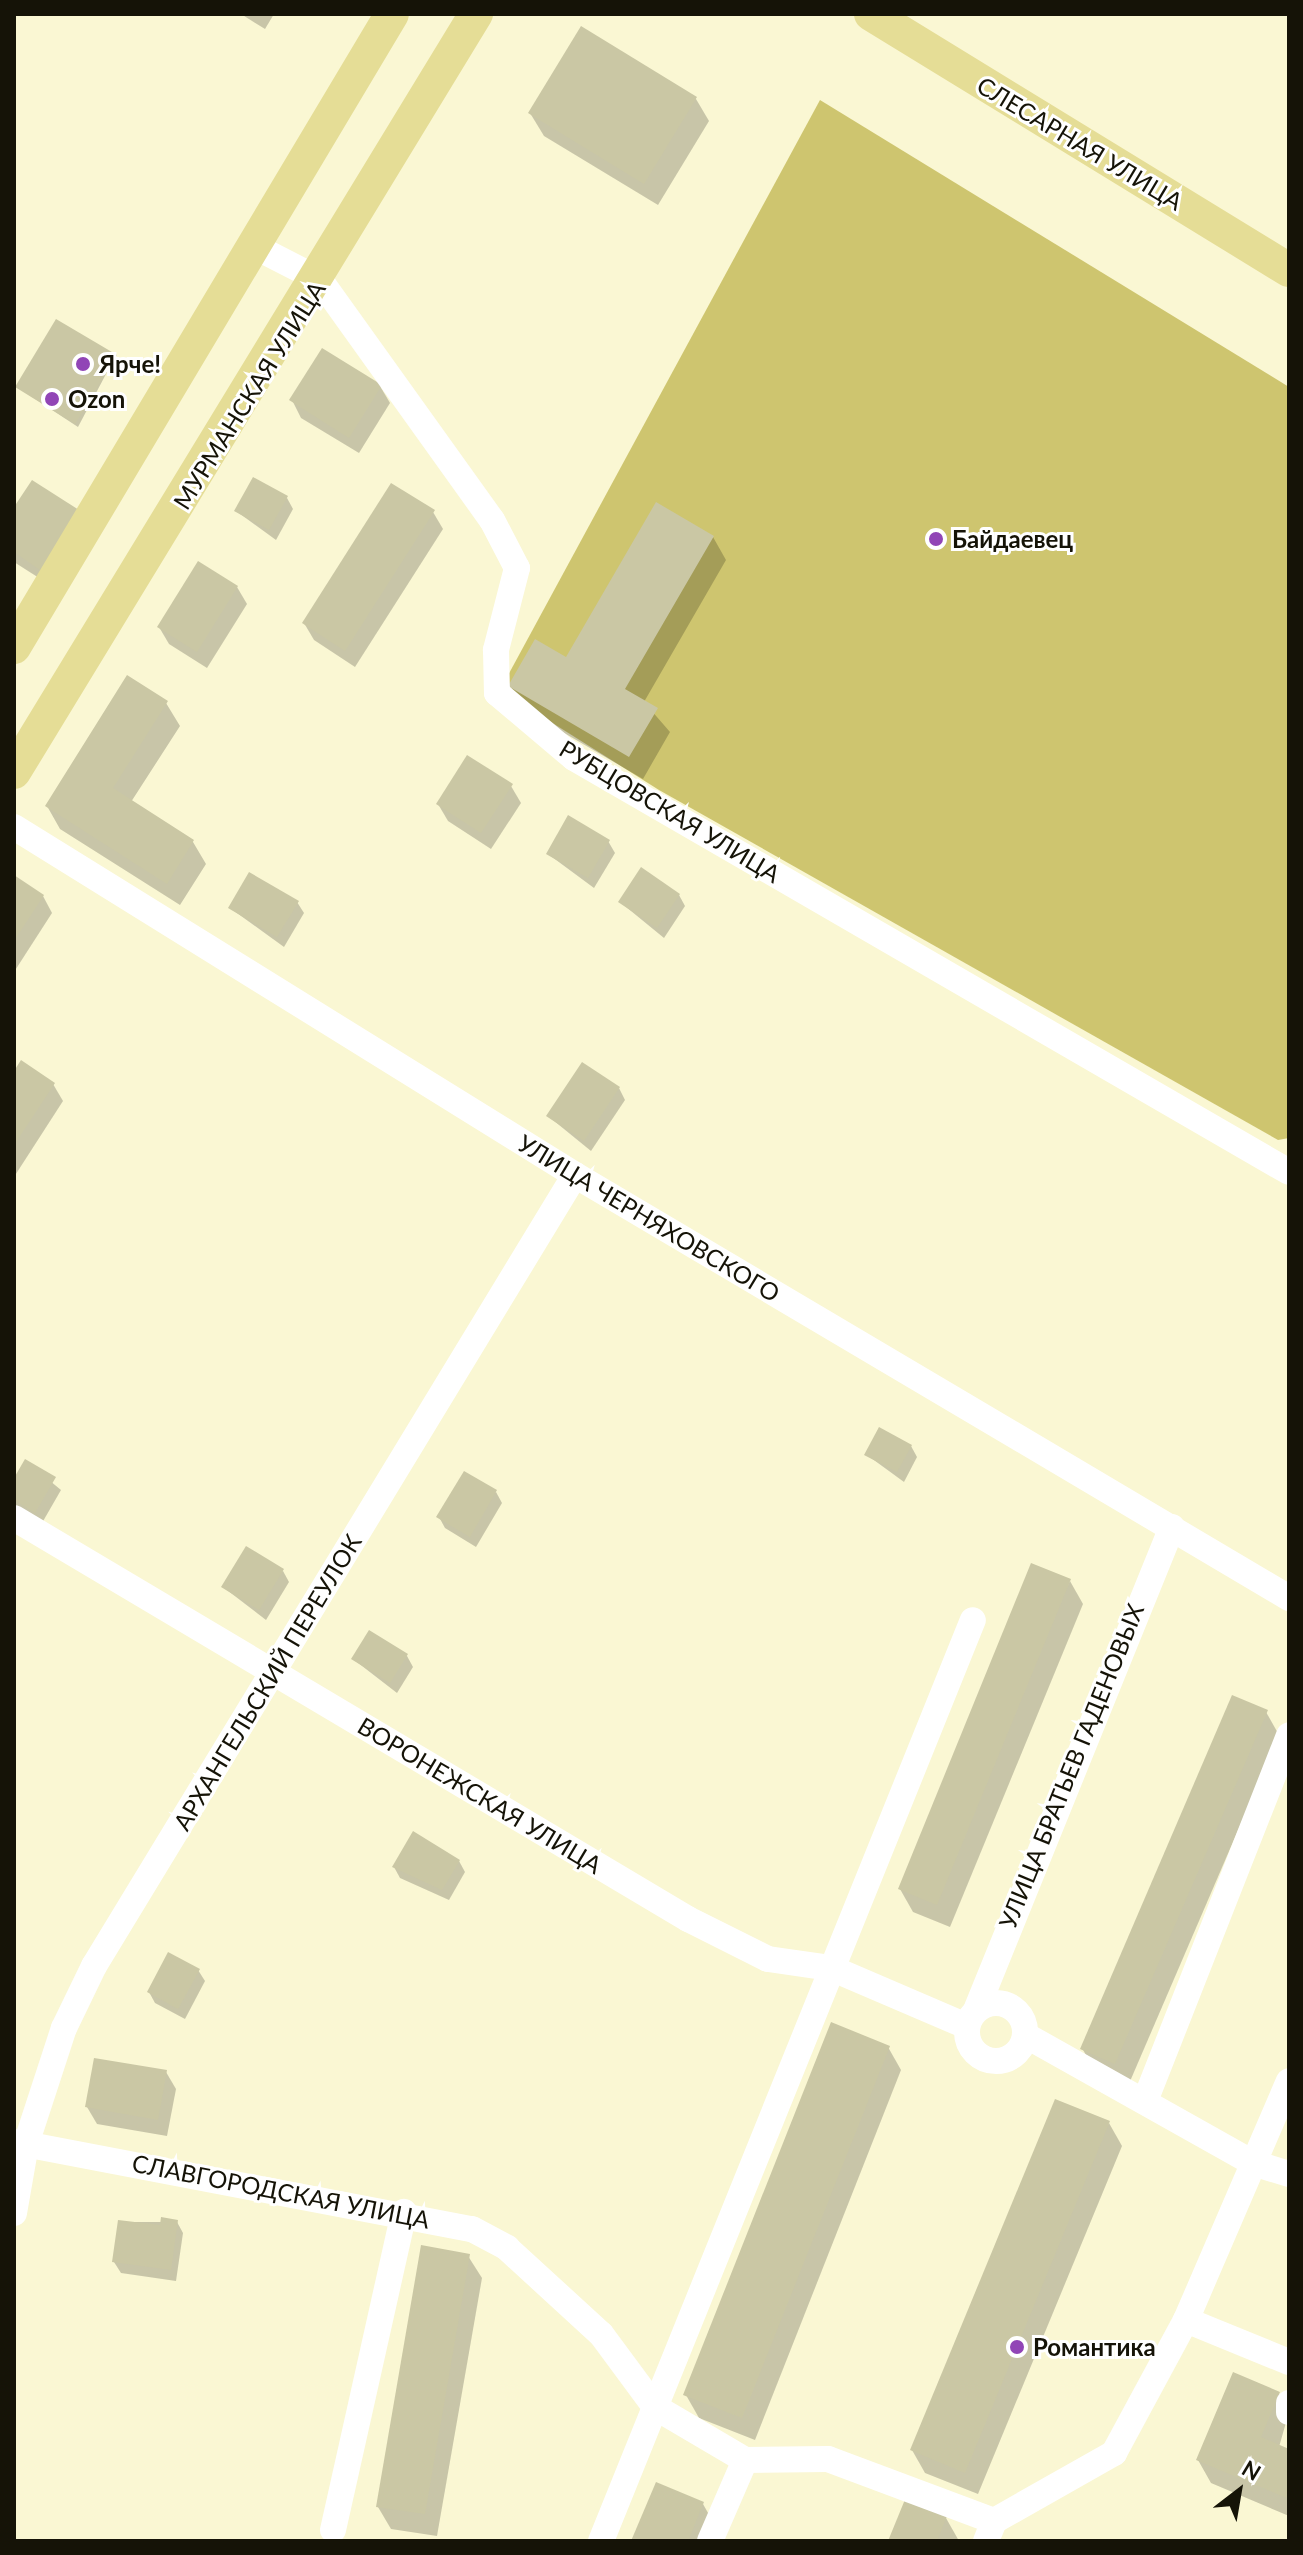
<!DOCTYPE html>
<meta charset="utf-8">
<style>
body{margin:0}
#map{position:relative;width:1303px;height:2555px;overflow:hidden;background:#faf7d3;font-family:Lato,sans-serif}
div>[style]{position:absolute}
.green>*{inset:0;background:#cec56f}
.shadow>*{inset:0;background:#0003}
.building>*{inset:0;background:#cac7a4}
.minor>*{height:26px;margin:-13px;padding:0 13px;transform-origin:13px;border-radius:13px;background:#fff}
.minor>.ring{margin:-13px;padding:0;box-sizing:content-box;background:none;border:26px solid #fff;border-radius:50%}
.major>*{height:34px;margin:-17px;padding:0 17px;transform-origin:17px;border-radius:17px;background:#e5dd96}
.dots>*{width:22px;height:22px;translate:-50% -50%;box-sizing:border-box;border:4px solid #fff;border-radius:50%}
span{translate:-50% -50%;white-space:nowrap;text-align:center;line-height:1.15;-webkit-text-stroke:6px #fff;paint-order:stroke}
.street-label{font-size:24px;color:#151307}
.poi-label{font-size:24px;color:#151307;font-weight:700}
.left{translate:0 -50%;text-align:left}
.frame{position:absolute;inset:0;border:16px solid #151307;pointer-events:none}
.north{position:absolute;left:1199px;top:2451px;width:80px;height:80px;-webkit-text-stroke:6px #fff;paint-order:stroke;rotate:31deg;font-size:22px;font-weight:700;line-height:32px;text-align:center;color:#151307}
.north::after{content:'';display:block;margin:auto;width:28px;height:36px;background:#151307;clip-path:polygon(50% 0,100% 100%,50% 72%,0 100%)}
</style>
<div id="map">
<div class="green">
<div style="clip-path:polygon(820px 100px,1289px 387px,1289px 1138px,1278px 1140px,659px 790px,500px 690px)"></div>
</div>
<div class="shadow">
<div style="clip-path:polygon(241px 14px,274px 14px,265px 29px)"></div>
<div style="clip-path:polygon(696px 99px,709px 121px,658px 205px,544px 136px,530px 113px)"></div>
<div style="clip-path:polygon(115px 357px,78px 427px,17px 387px)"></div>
<div style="clip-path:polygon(380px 386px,390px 403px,359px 453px,301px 418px,292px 400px)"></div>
<div style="clip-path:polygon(287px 498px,293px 509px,276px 540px,236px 511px)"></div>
<div style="clip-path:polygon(14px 511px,77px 512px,50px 585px,14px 562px)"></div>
<div style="clip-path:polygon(433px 512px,443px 529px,355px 667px,314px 640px,304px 623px)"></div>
<div style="clip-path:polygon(713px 537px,726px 560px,644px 702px,670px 732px,643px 779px,523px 709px,510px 686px,566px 660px)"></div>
<div style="clip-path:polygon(237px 587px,247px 604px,207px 668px,169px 644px,159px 627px)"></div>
<div style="clip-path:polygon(166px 703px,180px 726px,131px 802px,193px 842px,206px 864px,180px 905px,60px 829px,47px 806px)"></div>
<div style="clip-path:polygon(511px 786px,521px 803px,491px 849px,448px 821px,438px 804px)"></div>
<div style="clip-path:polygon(608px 841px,615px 853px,594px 888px,548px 854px)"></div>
<div style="clip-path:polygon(14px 878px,43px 896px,52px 913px,14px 972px)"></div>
<div style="clip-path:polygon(679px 895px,685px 906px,664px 938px,620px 902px)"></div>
<div style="clip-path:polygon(297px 902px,304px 913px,284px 947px,230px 908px)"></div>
<div style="clip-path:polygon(14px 1075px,53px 1084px,63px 1101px,14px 1177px)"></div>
<div style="clip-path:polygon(619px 1088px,625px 1100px,591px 1151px,548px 1116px)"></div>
<div style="clip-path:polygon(911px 1446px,917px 1457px,904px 1482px,867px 1455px)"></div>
<div style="clip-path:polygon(26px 1461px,61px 1490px,42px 1523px,14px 1506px,14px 1482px)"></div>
<div style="clip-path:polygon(496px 1492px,502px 1503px,476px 1547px,445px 1528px,439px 1517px)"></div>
<div style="clip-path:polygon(283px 1571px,289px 1582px,266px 1620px,223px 1587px)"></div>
<div style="clip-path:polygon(1070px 1581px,1083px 1604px,950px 1927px,913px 1912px,900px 1889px)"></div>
<div style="clip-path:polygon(407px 1656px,413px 1667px,397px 1693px,353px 1659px)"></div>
<div style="clip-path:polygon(1266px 1712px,1279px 1735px,1128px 2086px,1095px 2071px,1082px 2048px)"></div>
<div style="clip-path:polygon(459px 1861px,465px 1872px,449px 1900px,400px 1878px,394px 1867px)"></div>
<div style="clip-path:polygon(198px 1970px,205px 1981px,185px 2019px,155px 2003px,149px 1992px)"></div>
<div style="clip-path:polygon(888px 2047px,901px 2070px,755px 2440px,699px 2418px,686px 2395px)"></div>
<div style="clip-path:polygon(166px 2072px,176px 2089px,167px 2136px,97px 2124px,87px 2107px)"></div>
<div style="clip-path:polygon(1109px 2123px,1122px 2146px,978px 2494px,925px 2473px,912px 2450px)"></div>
<div style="clip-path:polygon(120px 2222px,177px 2222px,183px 2233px,176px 2281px,121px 2273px,114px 2262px)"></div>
<div style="clip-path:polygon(468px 2256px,482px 2278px,437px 2536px,391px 2529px,378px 2507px)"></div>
<div style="clip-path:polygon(1279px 2394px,1289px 2412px,1279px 2447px,1289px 2451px,1289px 2516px,1211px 2483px,1198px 2460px)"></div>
<div style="clip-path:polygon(703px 2504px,716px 2527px,710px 2541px,633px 2541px)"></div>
<div style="clip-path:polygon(946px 2518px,959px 2541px,890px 2541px)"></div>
</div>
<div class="building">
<div style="clip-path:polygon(581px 26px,697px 97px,644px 184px,528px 113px)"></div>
<div style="clip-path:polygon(56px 319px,117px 355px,75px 424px,15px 387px)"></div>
<div style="clip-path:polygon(322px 348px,382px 385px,349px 438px,289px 400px)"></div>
<div style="clip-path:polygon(253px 477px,288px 496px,269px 530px,234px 511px)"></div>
<div style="clip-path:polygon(32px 480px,79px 510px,40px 570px,14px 552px,14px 507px)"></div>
<div style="clip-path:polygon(391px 483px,435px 510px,345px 651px,302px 623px)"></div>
<div style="clip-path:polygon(656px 502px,714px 536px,625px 689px,658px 708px,629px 757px,508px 686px,535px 639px,566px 657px)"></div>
<div style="clip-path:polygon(198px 561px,238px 586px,197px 652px,157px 627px)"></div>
<div style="clip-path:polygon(127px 675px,168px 701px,113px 788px,194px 840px,167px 884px,45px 806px)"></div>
<div style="clip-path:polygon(467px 755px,513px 784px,481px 833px,436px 804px)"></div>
<div style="clip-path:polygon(568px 815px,610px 840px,588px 878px,546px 854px)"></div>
<div style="clip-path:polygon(641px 867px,680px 894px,657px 928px,618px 902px)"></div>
<div style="clip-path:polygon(249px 872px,299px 901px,277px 937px,228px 908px)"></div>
<div style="clip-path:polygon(14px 875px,44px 895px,14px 941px)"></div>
<div style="clip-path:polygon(21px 1060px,55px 1083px,14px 1145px,14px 1071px)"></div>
<div style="clip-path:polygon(582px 1062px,620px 1087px,584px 1141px,546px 1116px)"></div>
<div style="clip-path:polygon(879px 1427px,912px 1445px,897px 1472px,864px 1455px)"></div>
<div style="clip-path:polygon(25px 1459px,56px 1477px,35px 1513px,14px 1500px,14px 1478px)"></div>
<div style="clip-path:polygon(464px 1471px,497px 1490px,470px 1537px,436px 1517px)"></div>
<div style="clip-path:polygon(246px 1546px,284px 1569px,259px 1610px,221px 1587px)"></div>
<div style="clip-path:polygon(1031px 1563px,1071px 1579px,937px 1905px,898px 1889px)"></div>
<div style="clip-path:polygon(369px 1630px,408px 1654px,390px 1683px,351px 1659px)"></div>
<div style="clip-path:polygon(1232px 1695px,1268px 1710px,1115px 2064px,1080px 2049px)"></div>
<div style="clip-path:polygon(413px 1831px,460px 1860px,442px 1890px,392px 1867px)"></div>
<div style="clip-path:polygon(168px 1952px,200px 1969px,178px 2009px,147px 1992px)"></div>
<div style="clip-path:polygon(831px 2022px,890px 2046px,742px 2418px,683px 2395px)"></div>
<div style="clip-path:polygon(94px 2058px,167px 2070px,158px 2120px,85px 2107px)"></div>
<div style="clip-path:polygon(1055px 2099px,1110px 2121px,965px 2473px,910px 2450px)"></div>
<div style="clip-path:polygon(161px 2217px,178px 2220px,171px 2270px,112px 2262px,118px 2220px,160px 2225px)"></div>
<div style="clip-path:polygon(421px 2245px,470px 2254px,425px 2514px,376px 2507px)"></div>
<div style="clip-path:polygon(1233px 2372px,1280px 2392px,1261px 2437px,1289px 2449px,1289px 2499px,1196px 2460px)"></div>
<div style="clip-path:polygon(656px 2482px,704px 2502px,688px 2541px,631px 2541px)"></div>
<div style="clip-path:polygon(906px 2497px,947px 2516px,937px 2541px,888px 2541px)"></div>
</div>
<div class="minor">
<div style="left:252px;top:245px;width:76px;rotate:27.2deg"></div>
<div style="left:320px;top:280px;width:295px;rotate:54.4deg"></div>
<div style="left:492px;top:520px;width:54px;rotate:62.5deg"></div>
<div style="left:517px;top:568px;width:85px;rotate:104.4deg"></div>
<div style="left:496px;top:650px;width:43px;rotate:88.7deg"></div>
<div style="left:497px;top:693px;width:101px;rotate:40.2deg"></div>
<div style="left:574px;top:758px;width:826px;rotate:30.07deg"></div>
<div style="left:14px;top:827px;width:660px;rotate:31.81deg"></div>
<div style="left:575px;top:1175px;width:830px;rotate:30.64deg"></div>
<div style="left:14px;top:1518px;width:784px;rotate:30.75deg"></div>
<div style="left:688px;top:1919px;width:89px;rotate:26.6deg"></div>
<div style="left:768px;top:1959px;width:64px;rotate:8.1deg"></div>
<div style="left:831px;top:1968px;width:147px;rotate:23.2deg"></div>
<div class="ring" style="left:967px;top:2003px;width:32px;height:32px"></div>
<div style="left:977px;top:2008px;width:519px;rotate:-67.93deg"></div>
<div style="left:1025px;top:2035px;width:261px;rotate:29.3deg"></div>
<div style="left:1253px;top:2163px;width:38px;rotate:17deg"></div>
<div style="left:1145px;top:2101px;width:393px;rotate:-68.5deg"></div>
<div style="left:14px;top:2142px;width:466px;rotate:10.8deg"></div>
<div style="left:472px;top:2229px;width:40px;rotate:28deg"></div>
<div style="left:507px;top:2248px;width:127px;rotate:42.5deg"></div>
<div style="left:601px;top:2334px;width:91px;rotate:53.5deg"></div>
<div style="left:655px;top:2407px;width:104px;rotate:30.5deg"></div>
<div style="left:745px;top:2460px;width:83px;rotate:-0.7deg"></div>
<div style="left:828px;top:2459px;width:177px;rotate:20.5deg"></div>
<div style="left:14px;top:2213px;width:70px;rotate:-80.1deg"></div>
<div style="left:26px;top:2144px;width:122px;rotate:-71.9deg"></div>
<div style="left:64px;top:2028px;width:69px;rotate:-64.2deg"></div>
<div style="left:94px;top:1966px;width:926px;rotate:-58.7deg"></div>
<div style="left:1186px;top:2320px;width:111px;rotate:22.2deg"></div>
<div style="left:1289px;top:2403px;width:9px;rotate:90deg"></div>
<div style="left:333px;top:2530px;width:326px;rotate:-77.4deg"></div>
<div style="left:601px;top:2541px;width:993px;rotate:-68.01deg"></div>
<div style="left:710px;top:2541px;width:88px;rotate:-66.6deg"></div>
<div style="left:986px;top:2541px;width:22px;rotate:-68deg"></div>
<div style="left:994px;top:2521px;width:138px;rotate:-29.5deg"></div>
<div style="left:1114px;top:2453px;width:151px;rotate:-61.6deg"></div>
<div style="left:1186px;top:2320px;width:260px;rotate:-66.7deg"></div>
</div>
<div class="major">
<div style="left:871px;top:14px;width:490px;rotate:31.5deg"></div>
<div style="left:14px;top:647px;width:737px;rotate:-59.16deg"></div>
<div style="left:14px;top:772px;width:888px;rotate:-58.64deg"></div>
</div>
<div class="dots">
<div style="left:83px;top:364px;background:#9145b6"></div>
<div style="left:52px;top:399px;background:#9145b6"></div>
<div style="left:936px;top:539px;background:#9145b6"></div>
<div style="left:1017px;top:2347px;background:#9145b6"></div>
</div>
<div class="street-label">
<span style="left:1080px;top:143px;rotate:31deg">СЛЕСАРНАЯ УЛИЦА</span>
<span style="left:249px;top:395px;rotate:-58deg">МУРМАНСКАЯ УЛИЦА</span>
<span style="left:670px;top:811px;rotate:31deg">РУБЦОВСКАЯ УЛИЦА</span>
<span style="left:649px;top:1218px;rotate:31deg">УЛИЦА ЧЕРНЯХОВСКОГО</span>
<span style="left:267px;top:1682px;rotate:-59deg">АРХАНГЕЛЬСКИЙ ПЕРЕУЛОК</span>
<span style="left:1071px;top:1766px;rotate:-68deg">УЛИЦА БРАТЬЕВ ГАДЕНОВЫХ</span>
<span style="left:480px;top:1795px;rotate:31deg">ВОРОНЕЖСКАЯ УЛИЦА</span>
<span style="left:281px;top:2191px;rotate:11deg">СЛАВГОРОДСКАЯ УЛИЦА</span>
</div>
<div class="poi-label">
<span class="left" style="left:99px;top:364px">Ярче!</span>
<span class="left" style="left:68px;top:399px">Ozon</span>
<span class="left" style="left:952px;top:539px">Байдаевец</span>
<span class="left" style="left:1033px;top:2347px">Романтика</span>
</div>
<div class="frame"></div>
<div class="north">N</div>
</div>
